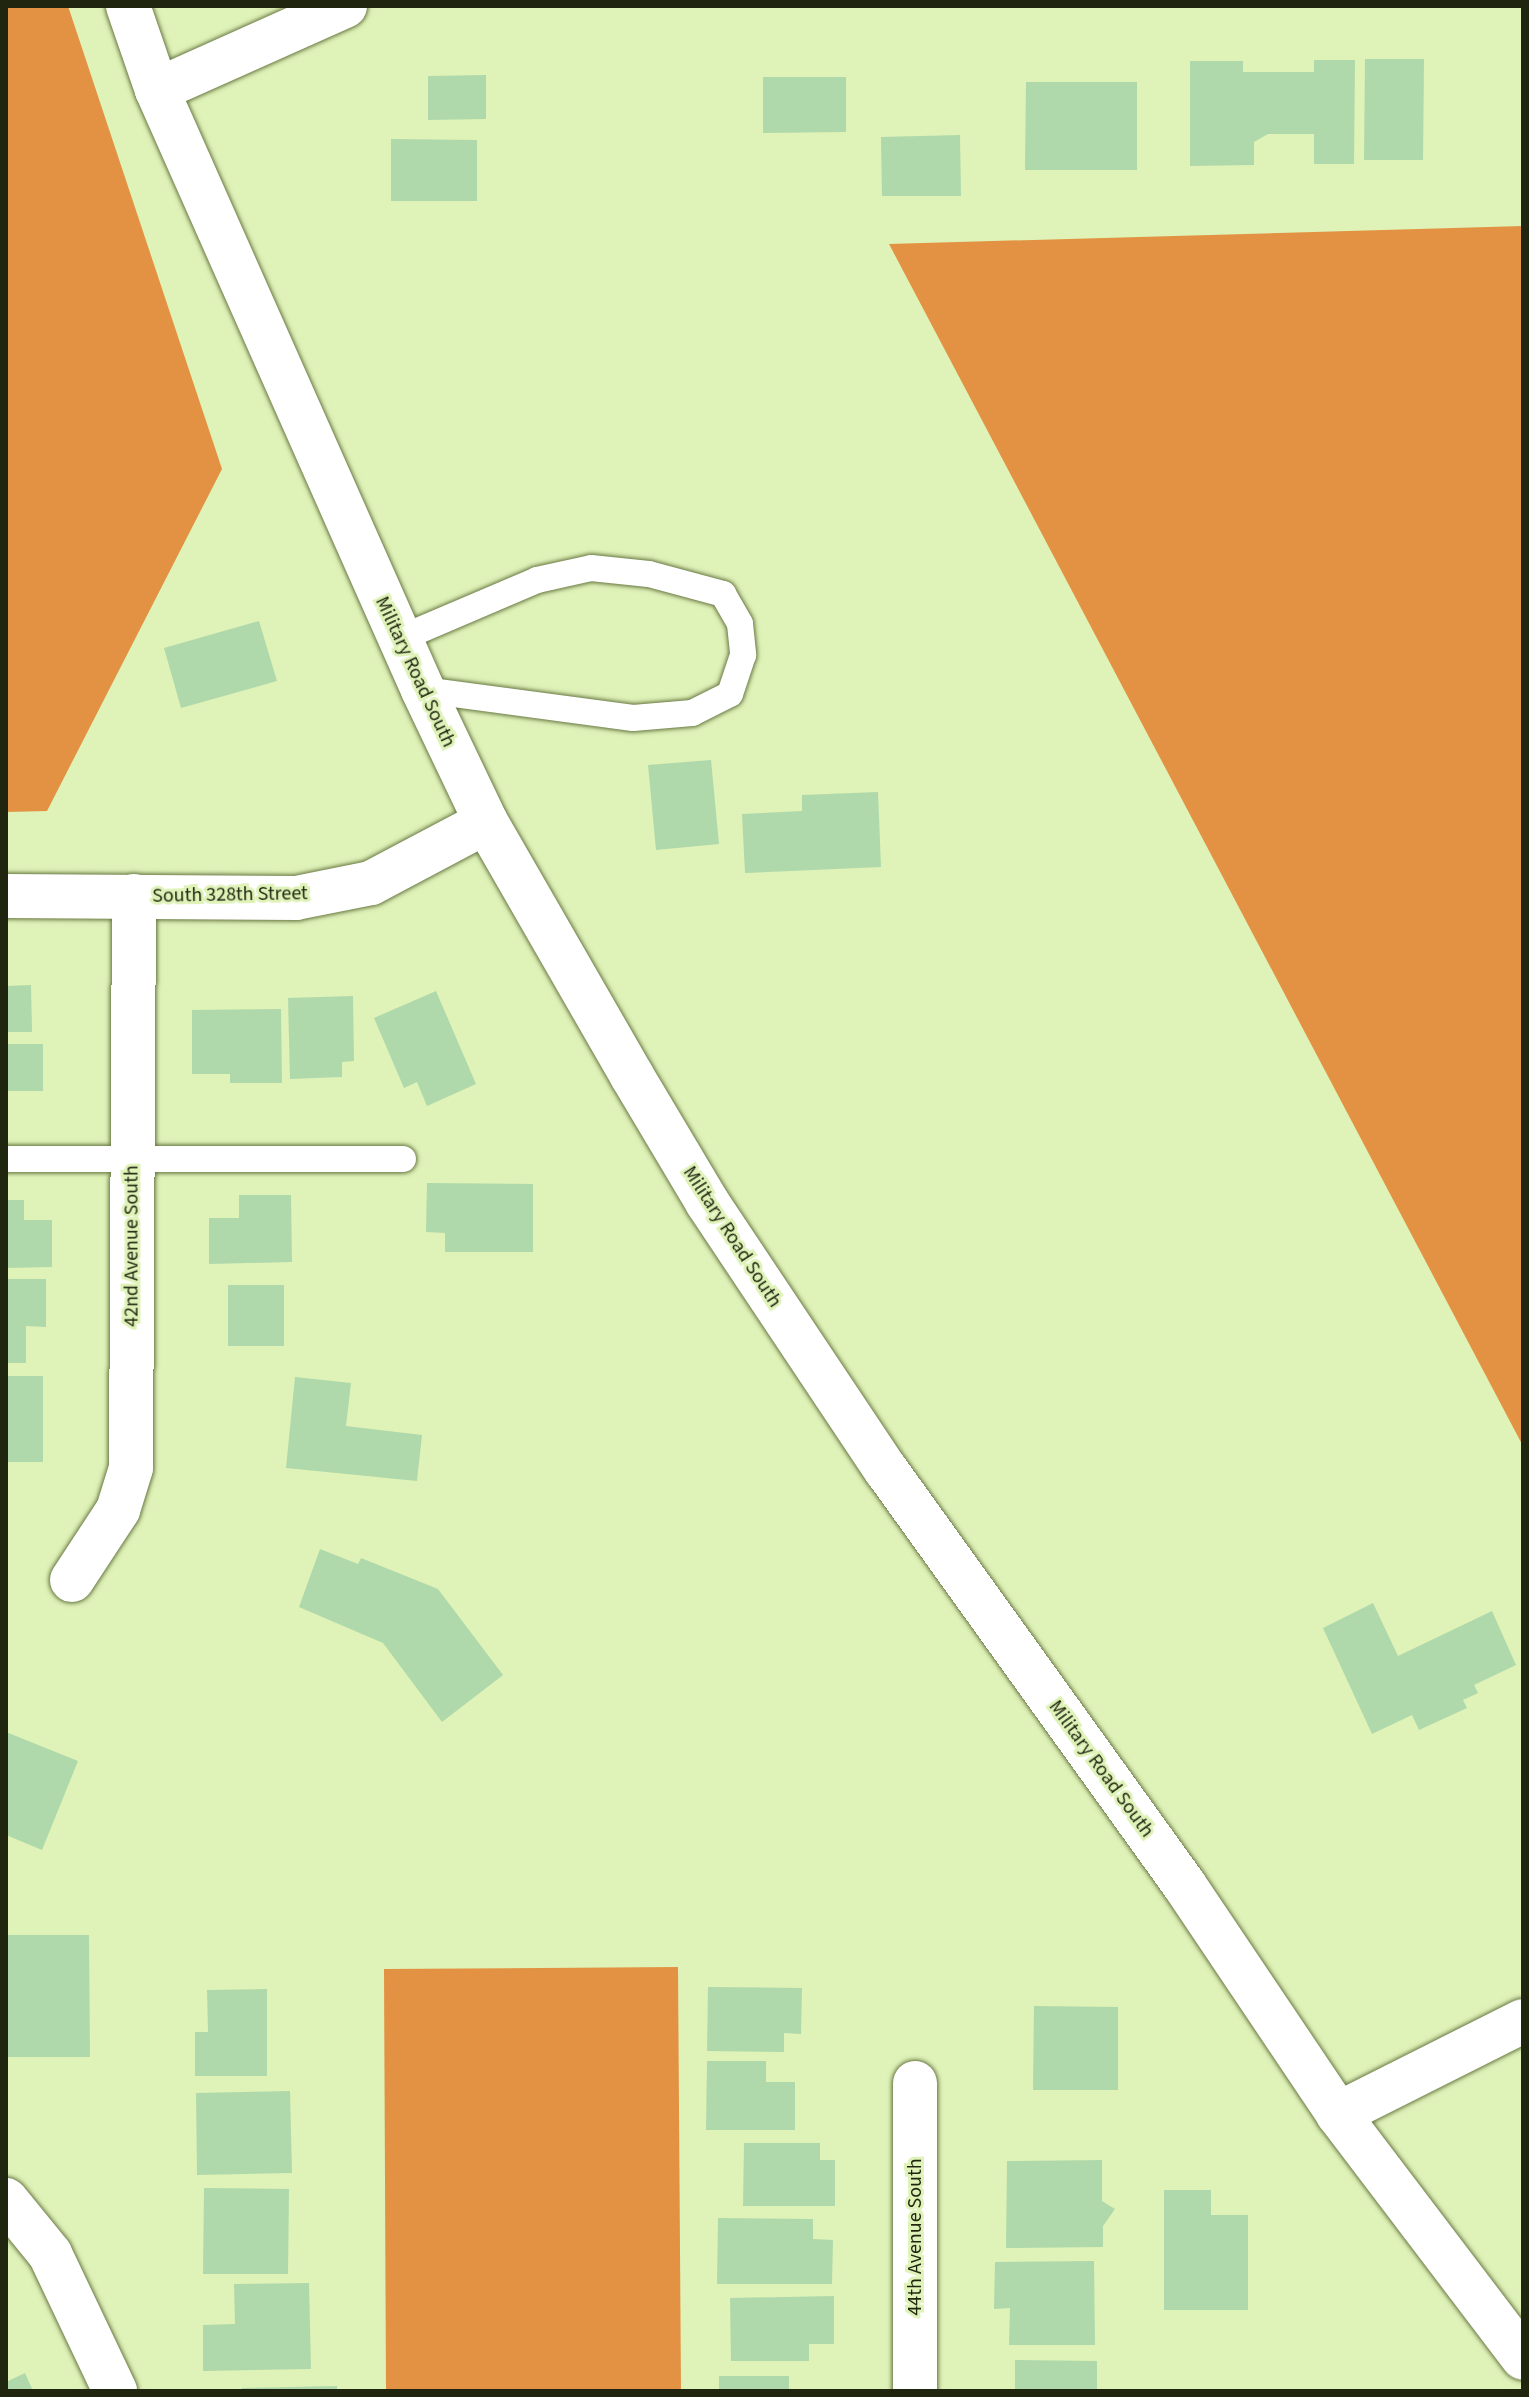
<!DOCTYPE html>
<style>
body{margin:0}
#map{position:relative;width:1529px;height:2397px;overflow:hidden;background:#dff2b8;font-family:"Source Sans 3",sans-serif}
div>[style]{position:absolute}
.forest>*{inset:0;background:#e29242}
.building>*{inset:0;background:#afd9aa}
.roads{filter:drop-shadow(0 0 2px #697943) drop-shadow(0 0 2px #697943)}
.service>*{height:26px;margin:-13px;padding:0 13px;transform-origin:13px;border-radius:13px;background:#fff}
.minor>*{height:44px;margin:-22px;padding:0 22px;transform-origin:22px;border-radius:22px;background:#fff}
.tertiary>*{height:44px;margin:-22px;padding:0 22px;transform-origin:22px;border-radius:22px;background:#fff}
.secondary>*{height:44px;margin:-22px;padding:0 22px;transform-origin:22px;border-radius:22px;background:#fff}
span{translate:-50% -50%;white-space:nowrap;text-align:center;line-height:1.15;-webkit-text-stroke:6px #dff2b8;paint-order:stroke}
.street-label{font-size:20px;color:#1f250f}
.frame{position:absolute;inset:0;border:8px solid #1f250f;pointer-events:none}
</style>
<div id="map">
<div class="forest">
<div style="clip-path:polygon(6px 6px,68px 6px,222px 469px,47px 811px,6px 812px)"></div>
<div style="clip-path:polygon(1523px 226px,1523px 1446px,889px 244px)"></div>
<div style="clip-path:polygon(678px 1967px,681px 2391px,386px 2391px,384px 1969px)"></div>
</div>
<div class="building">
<div style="clip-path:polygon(1365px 59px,1424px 59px,1423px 160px,1364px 160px)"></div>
<div style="clip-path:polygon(1314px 60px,1355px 60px,1354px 164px,1314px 164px,1314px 134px,1268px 134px,1254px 142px,1254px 165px,1190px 166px,1190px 61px,1243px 61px,1243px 72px,1314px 72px)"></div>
<div style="clip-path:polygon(486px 75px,486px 119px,428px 120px,428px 76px)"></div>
<div style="clip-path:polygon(763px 77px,846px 77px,846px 132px,763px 133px)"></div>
<div style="clip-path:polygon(1026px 82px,1137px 82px,1137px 170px,1025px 170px)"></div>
<div style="clip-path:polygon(960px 135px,961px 196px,882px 196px,881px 137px)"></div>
<div style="clip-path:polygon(391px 139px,477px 140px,477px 201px,391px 201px)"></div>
<div style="clip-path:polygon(259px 621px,277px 681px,181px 708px,164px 648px)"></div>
<div style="clip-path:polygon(711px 760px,719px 844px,656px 850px,648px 765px)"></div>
<div style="clip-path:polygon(878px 792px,881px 867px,745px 873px,742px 814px,802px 811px,802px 795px)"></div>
<div style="clip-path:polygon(31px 985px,32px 1032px,6px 1032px,6px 986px)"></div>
<div style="clip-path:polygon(436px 991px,476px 1084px,427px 1106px,417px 1082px,404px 1088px,374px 1018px)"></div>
<div style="clip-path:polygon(353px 996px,354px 1061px,342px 1062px,342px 1077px,290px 1079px,288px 998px)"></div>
<div style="clip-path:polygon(281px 1009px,282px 1083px,230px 1083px,230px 1074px,192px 1074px,192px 1010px)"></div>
<div style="clip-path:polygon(6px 1044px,43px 1044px,43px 1091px,6px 1091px)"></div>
<div style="clip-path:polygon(427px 1183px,533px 1184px,533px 1252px,445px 1252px,445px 1233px,426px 1232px)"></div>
<div style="clip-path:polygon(239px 1195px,291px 1195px,292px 1262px,209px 1264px,209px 1218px,239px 1218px)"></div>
<div style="clip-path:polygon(6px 1200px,24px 1200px,24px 1220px,52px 1220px,52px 1267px,6px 1268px)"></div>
<div style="clip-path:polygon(6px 1279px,46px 1279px,46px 1327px,26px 1326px,26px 1363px,6px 1363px)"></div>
<div style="clip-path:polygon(228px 1285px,284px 1285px,284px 1346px,228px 1346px)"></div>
<div style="clip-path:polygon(6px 1376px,43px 1376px,43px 1462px,6px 1462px)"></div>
<div style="clip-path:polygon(295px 1377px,351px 1383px,346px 1426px,422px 1435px,417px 1481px,286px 1468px)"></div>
<div style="clip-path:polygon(320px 1549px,358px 1564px,361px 1558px,438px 1589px,503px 1675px,442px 1722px,383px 1643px,299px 1607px)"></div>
<div style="clip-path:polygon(1373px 1603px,1398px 1656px,1492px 1611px,1516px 1665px,1474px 1685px,1478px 1693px,1463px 1700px,1467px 1708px,1419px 1730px,1412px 1715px,1372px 1734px,1323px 1628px)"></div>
<div style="clip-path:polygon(6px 1732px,78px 1761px,42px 1850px,6px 1835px)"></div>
<div style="clip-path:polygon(6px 1935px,89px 1935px,90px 2057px,6px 2057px)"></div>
<div style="clip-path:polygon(708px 1987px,802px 1988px,801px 2034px,784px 2033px,784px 2052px,707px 2051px)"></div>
<div style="clip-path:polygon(267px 1989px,267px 2076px,195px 2076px,195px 2032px,208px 2032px,207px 1990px)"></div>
<div style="clip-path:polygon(1034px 2006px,1118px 2007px,1118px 2090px,1033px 2090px)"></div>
<div style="clip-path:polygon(707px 2061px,766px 2061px,766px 2082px,795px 2082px,795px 2130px,706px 2130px)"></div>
<div style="clip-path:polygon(290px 2091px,292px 2173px,197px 2175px,196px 2093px)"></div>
<div style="clip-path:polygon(744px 2143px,820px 2143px,820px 2160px,835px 2160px,835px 2206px,743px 2206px)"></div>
<div style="clip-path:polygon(1102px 2160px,1102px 2201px,1115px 2209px,1103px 2226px,1103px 2247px,1006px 2248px,1007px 2161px)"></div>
<div style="clip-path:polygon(204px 2188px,289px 2189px,288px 2274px,203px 2274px)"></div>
<div style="clip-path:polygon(1164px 2190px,1211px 2190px,1211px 2215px,1248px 2215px,1248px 2310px,1164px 2310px)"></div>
<div style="clip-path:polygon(718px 2218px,813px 2219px,813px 2239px,833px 2240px,832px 2284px,717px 2284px)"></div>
<div style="clip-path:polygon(1094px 2261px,1095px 2345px,1009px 2345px,1010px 2308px,994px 2309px,995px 2262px)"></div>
<div style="clip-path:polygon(309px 2283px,311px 2369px,203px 2371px,203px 2325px,235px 2324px,234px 2284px)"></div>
<div style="clip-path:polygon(834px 2296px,834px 2344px,809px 2344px,809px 2361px,731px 2361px,730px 2298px)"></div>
<div style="clip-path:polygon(1015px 2360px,1097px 2361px,1097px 2391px,1015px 2391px)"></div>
<div style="clip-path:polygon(25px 2373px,33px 2391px,6px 2391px,6px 2382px)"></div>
<div style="clip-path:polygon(719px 2376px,789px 2376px,789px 2391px,719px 2391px)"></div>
<div style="clip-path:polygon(337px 2386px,337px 2391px,242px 2391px,242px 2388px)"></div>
</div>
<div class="roads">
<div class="service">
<div style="left:399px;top:639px;width:150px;rotate:-23.1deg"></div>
<div style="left:537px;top:580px;width:55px;rotate:-12.5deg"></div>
<div style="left:591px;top:568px;width:58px;rotate:5.9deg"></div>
<div style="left:649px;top:574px;width:77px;rotate:15.1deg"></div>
<div style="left:723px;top:594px;width:34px;rotate:60deg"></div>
<div style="left:740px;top:624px;width:31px;rotate:84deg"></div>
<div style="left:743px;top:655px;width:41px;rotate:108.4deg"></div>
<div style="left:730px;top:694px;width:42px;rotate:153.4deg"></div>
<div style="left:692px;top:713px;width:59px;rotate:175.2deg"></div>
<div style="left:633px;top:718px;width:212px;rotate:-172.4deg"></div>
<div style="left:6px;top:1159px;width:397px"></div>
</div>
<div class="minor">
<div style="left:157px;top:90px;width:206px;rotate:-24.1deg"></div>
<div style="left:72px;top:1580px;width:84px;rotate:-56.7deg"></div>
<div style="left:118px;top:1510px;width:44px;rotate:-72.8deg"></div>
<div style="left:131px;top:1468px;width:572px;rotate:-89.7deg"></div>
<div style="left:915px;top:2083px;width:308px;rotate:90deg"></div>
<div style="left:1338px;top:2114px;width:207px;rotate:-26.7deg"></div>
<div style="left:6px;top:2200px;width:70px;rotate:50.8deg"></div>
<div style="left:50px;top:2254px;width:152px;rotate:64.6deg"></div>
</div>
<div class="tertiary">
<div style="left:6px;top:896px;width:290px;rotate:0.4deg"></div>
<div style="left:296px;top:898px;width:76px;rotate:-11.3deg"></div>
<div style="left:371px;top:883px;width:130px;rotate:-27.9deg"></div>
</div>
<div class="secondary">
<div style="left:128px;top:6px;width:89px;rotate:71deg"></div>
<div style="left:157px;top:90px;width:656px;rotate:66.09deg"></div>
<div style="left:423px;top:690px;width:146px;rotate:64.5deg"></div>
<div style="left:486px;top:822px;width:293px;rotate:60.1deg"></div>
<div style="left:632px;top:1076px;width:147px;rotate:59.2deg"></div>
<div style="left:707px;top:1202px;width:322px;rotate:56.3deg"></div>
<div style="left:886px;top:1470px;width:512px;rotate:54.29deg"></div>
<div style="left:1185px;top:1886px;width:275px;rotate:56.1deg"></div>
<div style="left:1338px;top:2114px;width:306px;rotate:52.8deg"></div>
</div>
</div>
<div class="street-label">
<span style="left:415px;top:672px;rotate:65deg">Military Road South</span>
<span style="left:230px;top:895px;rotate:-1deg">South 328th Street</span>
<span style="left:732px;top:1237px;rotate:57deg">Military Road South</span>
<span style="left:132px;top:1246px;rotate:-90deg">42nd Avenue South</span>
<span style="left:1101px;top:1769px;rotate:54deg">Military Road South</span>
<span style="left:915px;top:2237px;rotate:-90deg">44th Avenue South</span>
</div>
<div class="frame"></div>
</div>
